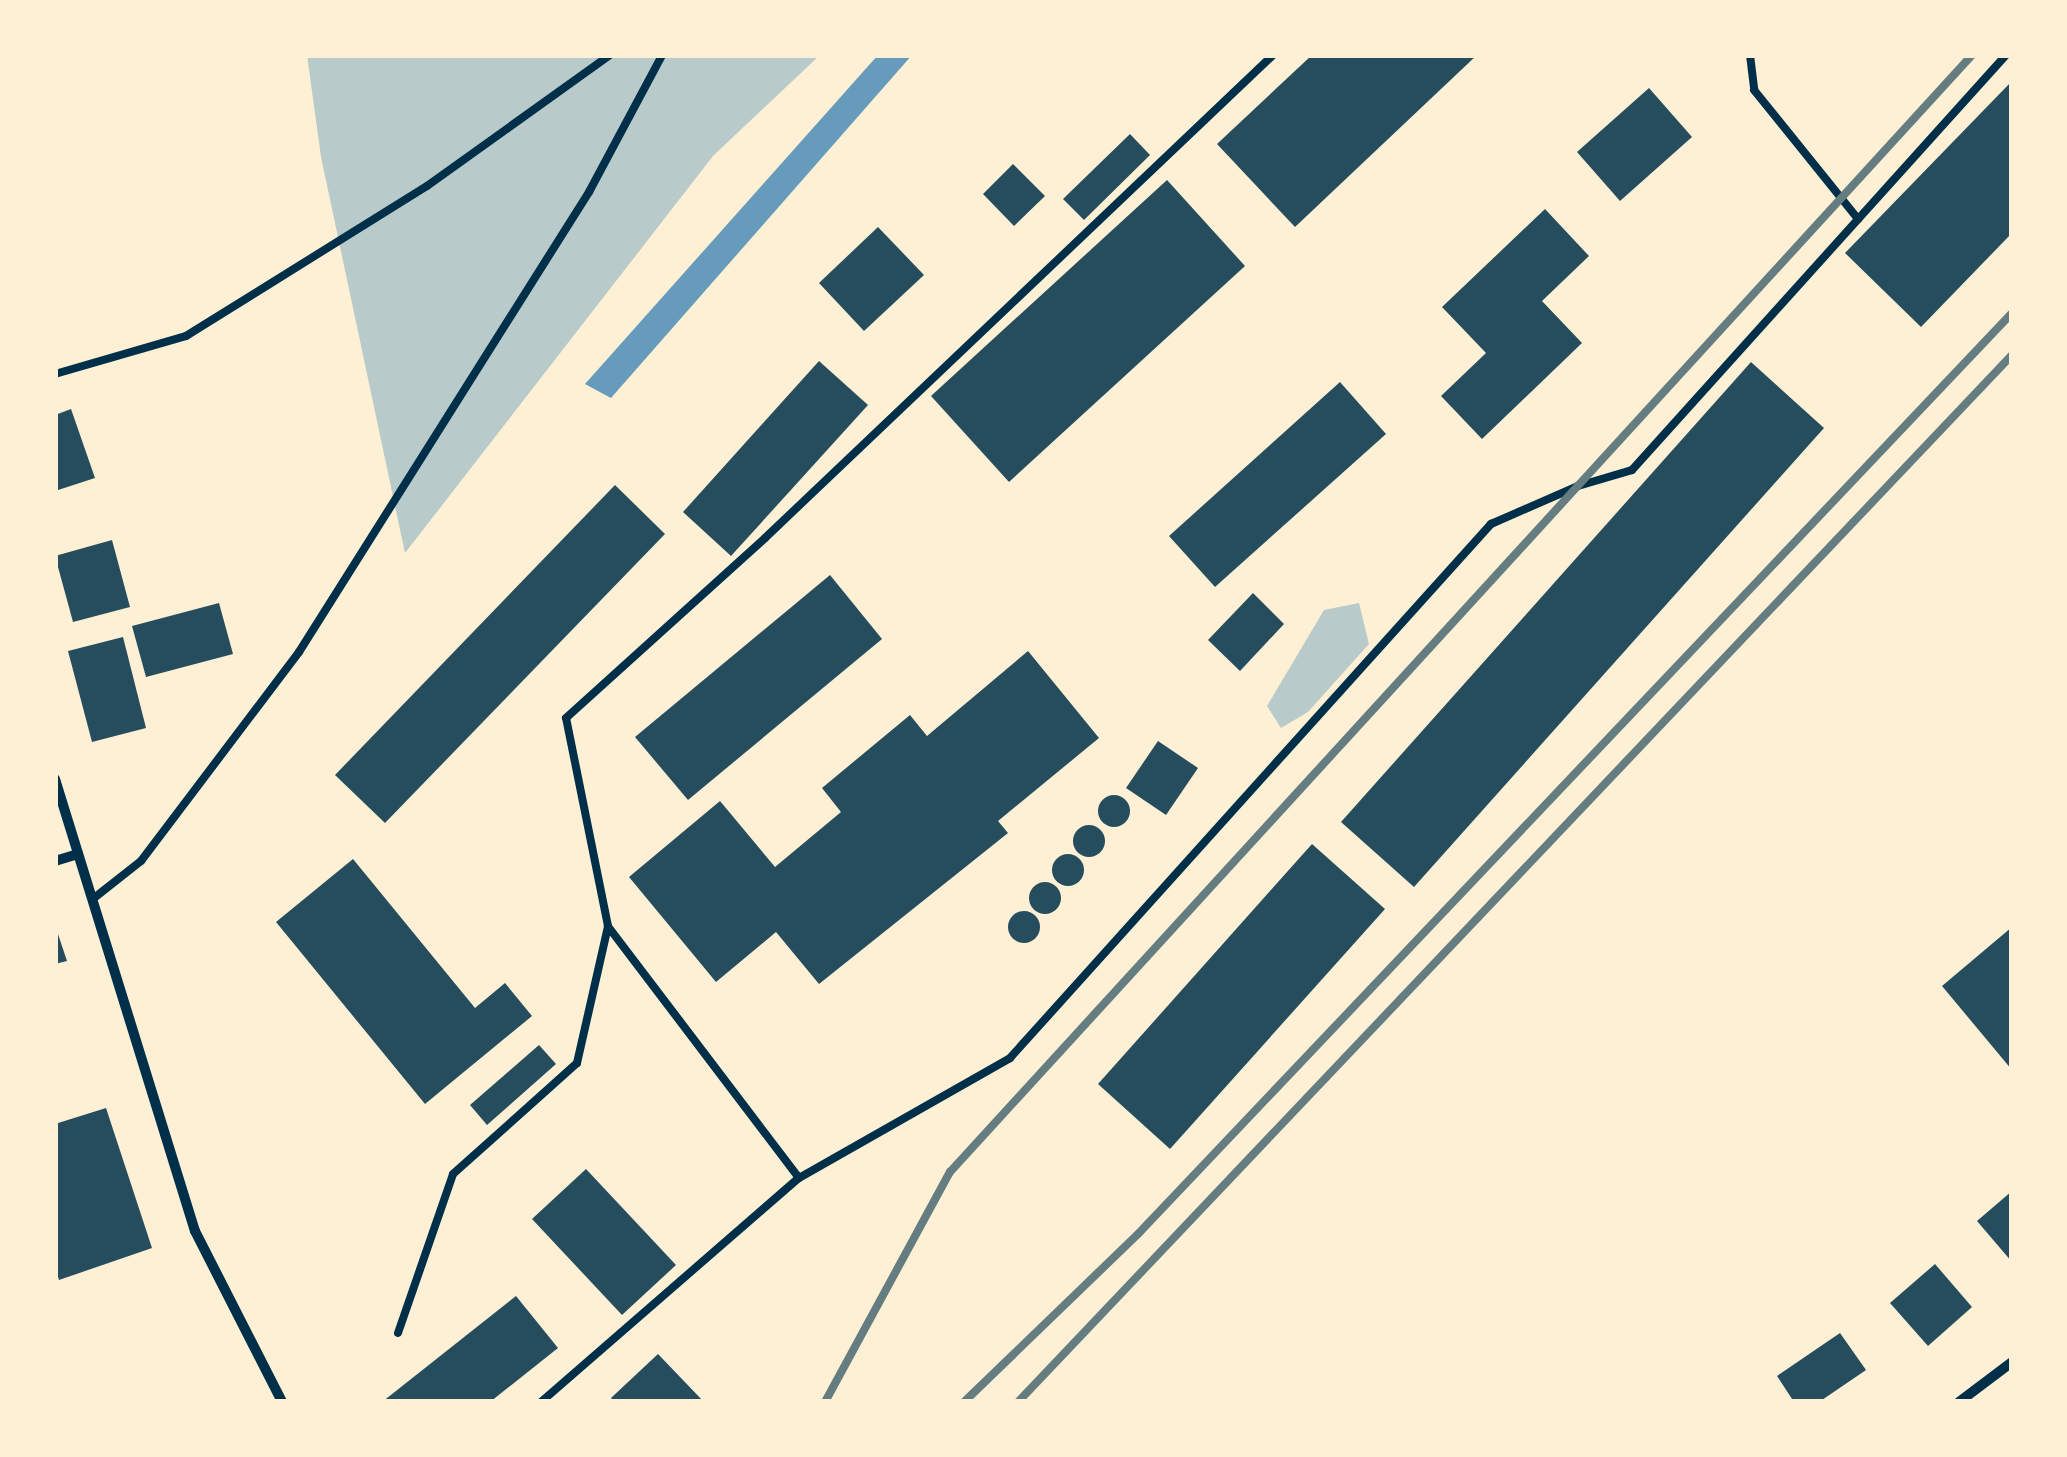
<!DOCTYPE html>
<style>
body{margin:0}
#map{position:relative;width:2067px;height:1457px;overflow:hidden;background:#fdf0d5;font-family:"Crimson Pro",serif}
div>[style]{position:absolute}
.green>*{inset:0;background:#b9caca}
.water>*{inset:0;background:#669bbc}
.building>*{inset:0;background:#264d5e}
.round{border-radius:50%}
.service>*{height:8px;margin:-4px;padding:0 4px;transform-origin:4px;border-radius:4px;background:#003049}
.minor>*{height:10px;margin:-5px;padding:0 5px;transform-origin:5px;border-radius:5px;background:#003049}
.rail>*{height:8px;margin:-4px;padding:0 4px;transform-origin:4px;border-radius:4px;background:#657d81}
span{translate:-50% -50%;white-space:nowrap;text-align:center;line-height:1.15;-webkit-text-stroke:8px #fdf0d5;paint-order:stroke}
.frame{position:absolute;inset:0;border:58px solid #fdf0d5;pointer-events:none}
</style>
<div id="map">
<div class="green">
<div style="clip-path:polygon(307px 55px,820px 55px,713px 156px,405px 553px,321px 157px)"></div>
<div style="clip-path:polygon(1359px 603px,1369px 644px,1308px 712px,1281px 728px,1267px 706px,1324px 610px)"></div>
</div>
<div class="water">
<div style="clip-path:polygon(878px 55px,912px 55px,611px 398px,585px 384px)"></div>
</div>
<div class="building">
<div style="clip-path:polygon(1312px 55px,1477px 55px,1295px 227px,1217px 144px)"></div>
<div style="clip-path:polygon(2012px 81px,2012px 233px,1921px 327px,1845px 253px)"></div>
<div style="clip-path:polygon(1649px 88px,1692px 137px,1620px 201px,1577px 152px)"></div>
<div style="clip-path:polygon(1130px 134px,1150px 155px,1084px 220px,1063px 199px)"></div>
<div style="clip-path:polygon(1013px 164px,1045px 196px,1014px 226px,983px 194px)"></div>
<div style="clip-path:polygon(1167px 180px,1245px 266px,1009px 482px,931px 396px)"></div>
<div style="clip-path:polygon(1545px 209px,1589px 256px,1542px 301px,1582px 343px,1482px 439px,1441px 396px,1486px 353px,1442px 307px)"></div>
<div style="clip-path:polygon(878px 227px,924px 275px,864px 331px,819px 283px)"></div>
<div style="clip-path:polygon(819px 361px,868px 405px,731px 556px,683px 512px)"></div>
<div style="clip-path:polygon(1751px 362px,1824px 428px,1414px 887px,1341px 822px)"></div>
<div style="clip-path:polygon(1340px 382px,1386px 434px,1215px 587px,1169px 536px)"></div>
<div style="clip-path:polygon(71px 409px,95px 478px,55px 491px,55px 415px)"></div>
<div style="clip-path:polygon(615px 485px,665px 534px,385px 823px,335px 775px)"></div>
<div style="clip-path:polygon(112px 540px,130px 607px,73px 622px,55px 556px)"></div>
<div style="clip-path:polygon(830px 575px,882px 639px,688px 800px,635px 737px)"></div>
<div style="clip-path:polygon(1253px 593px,1284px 624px,1240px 671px,1208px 640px)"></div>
<div style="clip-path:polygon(219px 603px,233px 654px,146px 677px,132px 626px)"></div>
<div style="clip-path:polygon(123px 637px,146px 728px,92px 742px,68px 651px)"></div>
<div style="clip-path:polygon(1028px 651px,1099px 738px,998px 821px,1008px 833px,819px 984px,776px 932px,716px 982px,629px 877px,720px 801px,775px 867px,841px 812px,822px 788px,910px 715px,927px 736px)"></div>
<div style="clip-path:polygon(1158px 741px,1198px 768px,1166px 815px,1126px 788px)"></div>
<div class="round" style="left:1098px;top:795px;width:32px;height:32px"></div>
<div class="round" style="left:1073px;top:825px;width:32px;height:32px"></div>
<div style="clip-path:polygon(1312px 844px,1385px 909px,1170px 1149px,1098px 1084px)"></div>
<div class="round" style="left:1052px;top:854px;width:32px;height:32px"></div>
<div style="clip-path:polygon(353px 859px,475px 1008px,505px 983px,532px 1016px,425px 1104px,276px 922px)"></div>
<div class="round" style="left:1029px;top:882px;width:32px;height:32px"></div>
<div class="round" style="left:1008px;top:911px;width:32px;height:32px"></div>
<div style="clip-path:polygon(55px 925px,67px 961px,55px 964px)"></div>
<div style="clip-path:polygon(2012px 927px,2012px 1070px,1942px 986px)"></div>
<div style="clip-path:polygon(539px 1045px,556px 1064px,487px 1125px,470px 1105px)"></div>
<div style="clip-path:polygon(106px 1108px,152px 1248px,59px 1280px,55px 1267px,55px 1124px)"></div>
<div style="clip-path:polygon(586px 1169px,676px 1265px,622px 1315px,532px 1219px)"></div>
<div style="clip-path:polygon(2012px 1191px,2012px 1262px,1977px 1221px)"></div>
<div style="clip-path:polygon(1935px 1264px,1972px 1307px,1928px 1346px,1890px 1303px)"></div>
<div style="clip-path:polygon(516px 1296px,558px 1348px,490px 1402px,382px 1402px)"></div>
<div style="clip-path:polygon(1840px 1333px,1866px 1370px,1819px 1402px,1794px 1402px,1777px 1376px)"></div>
<div style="clip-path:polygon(658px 1354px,704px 1402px,614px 1402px,611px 1398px)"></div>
</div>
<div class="service">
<div style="left:1750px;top:55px;width:35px;rotate:83deg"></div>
<div style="left:1754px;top:90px;width:166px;rotate:51.1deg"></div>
<div style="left:55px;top:374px;width:136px;rotate:-16.2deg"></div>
<div style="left:186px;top:336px;width:284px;rotate:-31.9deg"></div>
<div style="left:427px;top:186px;width:225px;rotate:-35.6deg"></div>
<div style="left:94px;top:898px;width:60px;rotate:-38.2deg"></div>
<div style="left:141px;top:861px;width:262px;rotate:-52.9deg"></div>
<div style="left:299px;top:652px;width:544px;rotate:-57.77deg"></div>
<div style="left:589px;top:192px;width:155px;rotate:-61.9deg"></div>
<div style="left:799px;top:1178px;width:316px;rotate:-127.2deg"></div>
<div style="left:608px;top:926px;width:212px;rotate:-101.4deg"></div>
<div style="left:566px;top:718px;width:268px;rotate:-42.1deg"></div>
<div style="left:765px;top:538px;width:701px;rotate:-43.55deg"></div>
<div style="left:398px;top:1333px;width:168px;rotate:-70.9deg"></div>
<div style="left:453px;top:1174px;width:166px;rotate:-41.8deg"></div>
<div style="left:577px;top:1063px;width:140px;rotate:-77.2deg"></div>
<div style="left:541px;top:1402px;width:342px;rotate:-41deg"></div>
<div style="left:799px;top:1178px;width:243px;rotate:-29.6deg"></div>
<div style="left:1010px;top:1058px;width:719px;rotate:-47.99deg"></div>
<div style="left:1491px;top:524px;width:95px;rotate:-23.6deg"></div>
<div style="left:1578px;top:486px;width:56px;rotate:-16.5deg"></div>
<div style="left:1632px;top:470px;width:559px;rotate:-47.97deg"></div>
</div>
<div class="minor">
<div style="left:55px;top:779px;width:473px;rotate:72.8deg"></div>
<div style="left:195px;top:1231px;width:192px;rotate:63deg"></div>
<div style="left:55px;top:861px;width:24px;rotate:-17deg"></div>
<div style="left:1959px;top:1402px;width:66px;rotate:-37deg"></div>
</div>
<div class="rail">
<div style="left:825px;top:1402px;width:262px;rotate:-61.5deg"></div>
<div style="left:950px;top:1172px;width:1514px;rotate:-47.54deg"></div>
<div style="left:964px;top:1402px;width:242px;rotate:-44deg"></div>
<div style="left:1138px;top:1234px;width:1270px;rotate:-46.5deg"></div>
<div style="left:1018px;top:1402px;width:1444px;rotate:-46.49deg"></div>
</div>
<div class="frame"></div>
</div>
